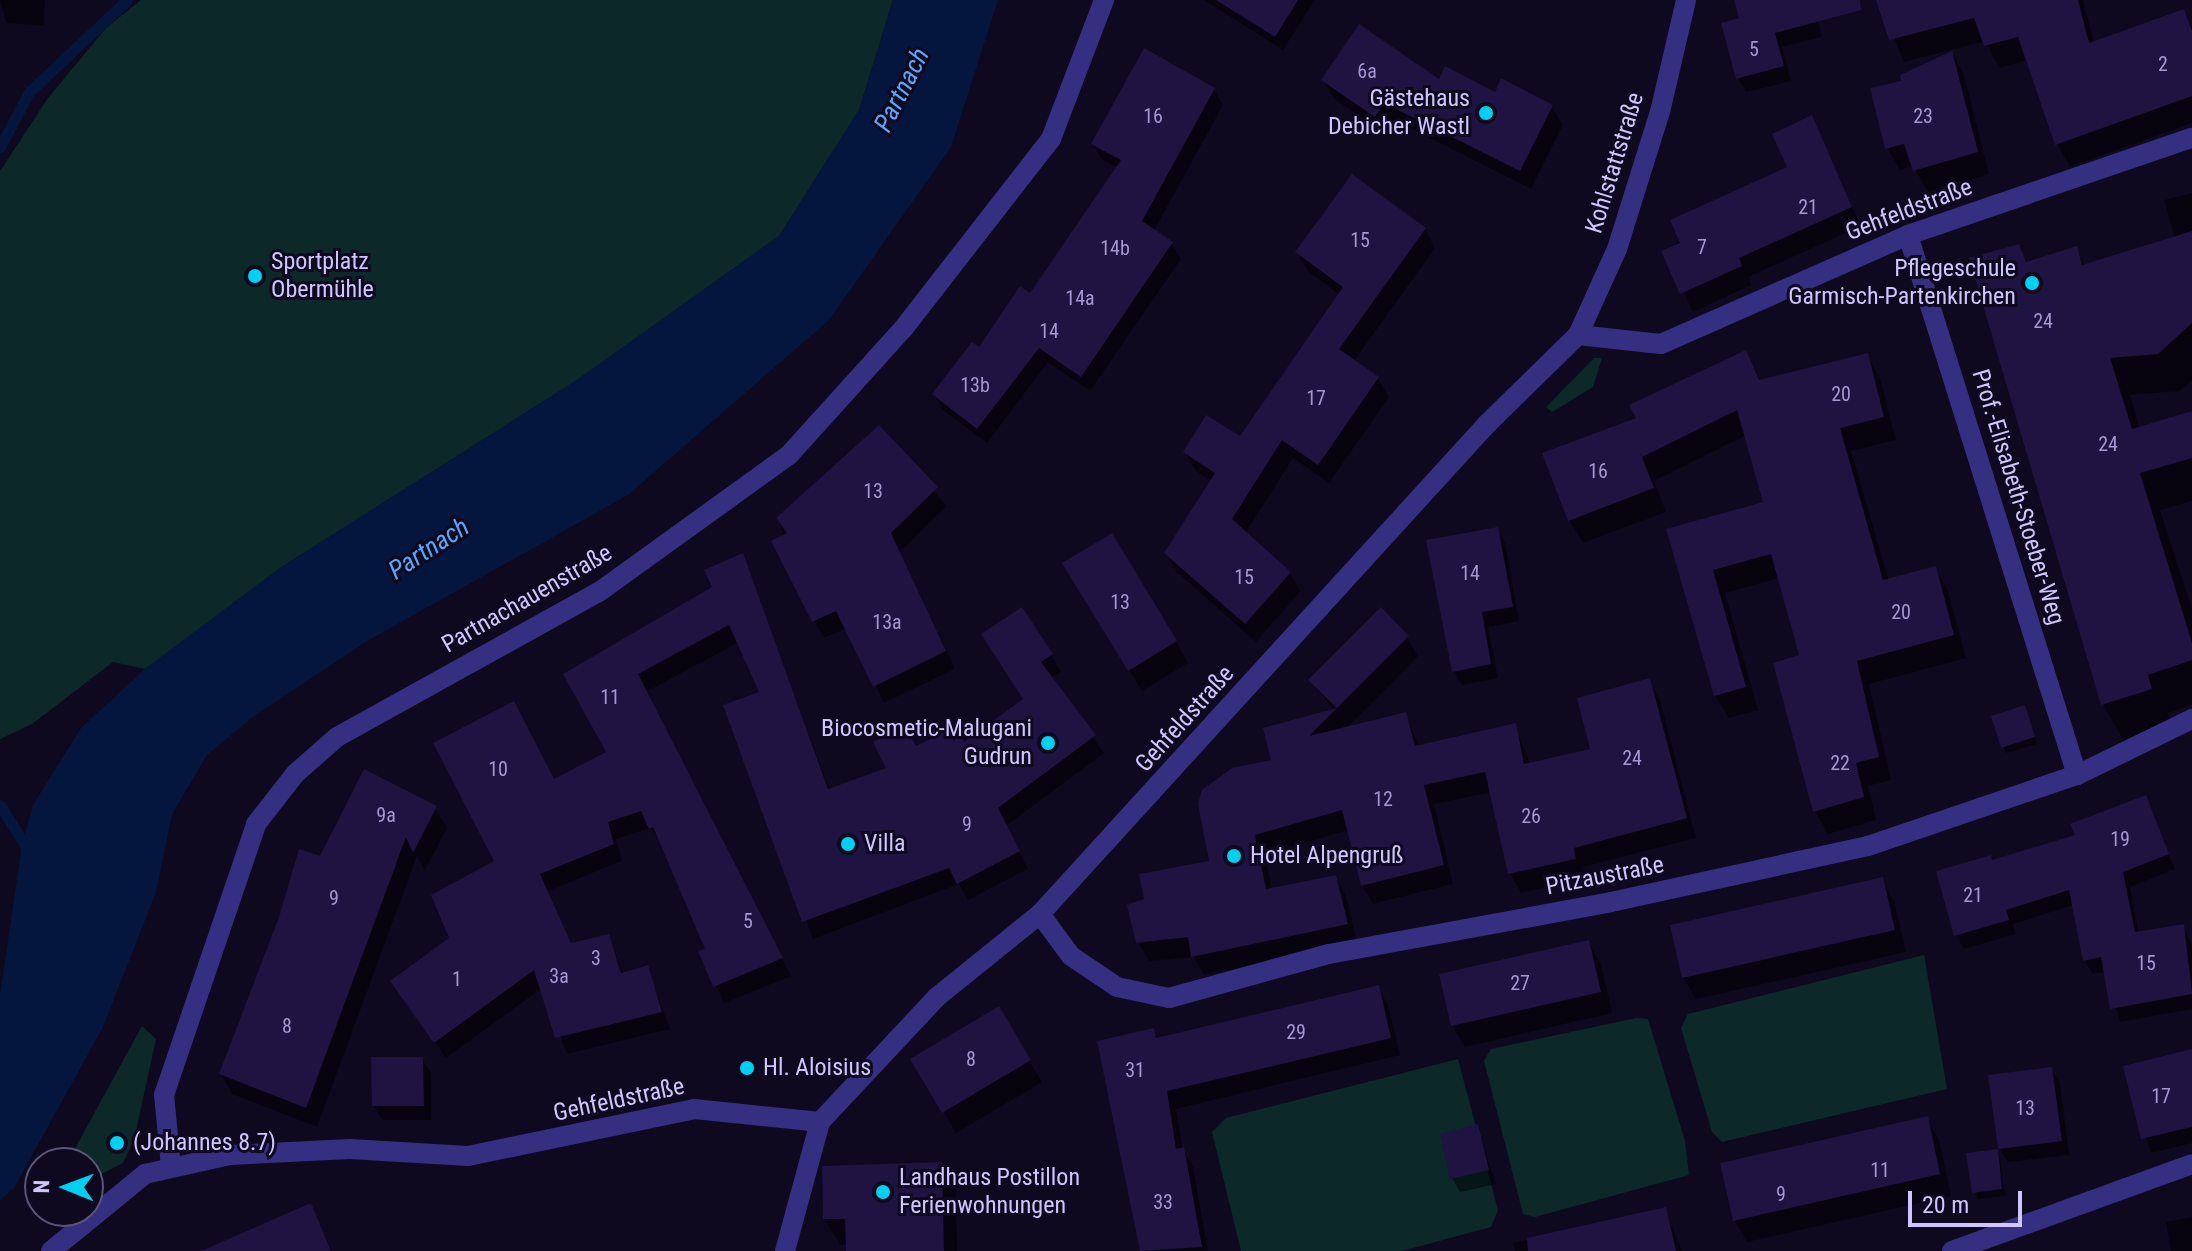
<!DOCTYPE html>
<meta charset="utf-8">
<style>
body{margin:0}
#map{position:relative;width:2192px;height:1251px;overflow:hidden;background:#0e091e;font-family:"Roboto Condensed",sans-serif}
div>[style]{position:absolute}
.green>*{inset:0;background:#0c2828}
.water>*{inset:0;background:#04163d}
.shadow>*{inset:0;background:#0007}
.stream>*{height:11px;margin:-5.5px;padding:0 5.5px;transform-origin:5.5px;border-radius:5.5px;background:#04163d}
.building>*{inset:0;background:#1e1341}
.minor>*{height:20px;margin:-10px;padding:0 10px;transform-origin:10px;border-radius:10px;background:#352f82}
.dots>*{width:22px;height:22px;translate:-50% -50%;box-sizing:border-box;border:4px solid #0e091e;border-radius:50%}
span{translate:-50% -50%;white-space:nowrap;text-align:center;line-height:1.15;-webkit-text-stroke:6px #0e091e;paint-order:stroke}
.number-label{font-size:20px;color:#a399d0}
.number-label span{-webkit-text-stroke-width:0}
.poi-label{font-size:24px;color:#cfc6ff}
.right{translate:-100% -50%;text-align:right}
.left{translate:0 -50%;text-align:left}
.street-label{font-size:24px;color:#cfc6ff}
.water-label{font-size:26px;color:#54a9ff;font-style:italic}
.north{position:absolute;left:24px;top:1147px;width:80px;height:80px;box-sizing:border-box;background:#0e091e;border:2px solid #5b5578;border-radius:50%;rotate:271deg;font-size:22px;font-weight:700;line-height:32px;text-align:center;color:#cfc6ff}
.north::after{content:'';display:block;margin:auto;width:28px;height:36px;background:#00d0f1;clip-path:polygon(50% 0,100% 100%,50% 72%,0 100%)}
.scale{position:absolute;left:1908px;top:1191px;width:114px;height:36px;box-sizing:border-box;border:4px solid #cfc6ff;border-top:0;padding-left:10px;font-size:24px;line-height:28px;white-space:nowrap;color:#cfc6ff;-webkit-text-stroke:6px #0e091e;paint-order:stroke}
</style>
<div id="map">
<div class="green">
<div style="clip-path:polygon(141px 0,893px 0,859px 110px,779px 236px,577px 380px,280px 568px,145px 669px,113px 662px,32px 724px,0 739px,0 171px,48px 98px,106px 28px)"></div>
<div style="clip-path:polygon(1594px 358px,1602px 358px,1593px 387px,1552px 412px,1546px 407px)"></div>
<div style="clip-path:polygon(1924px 955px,1947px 1089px,1722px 1142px,1712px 1132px,1681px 1028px,1688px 1014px)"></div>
<div style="clip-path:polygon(1636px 1018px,1648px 1019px,1685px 1141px,1689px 1175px,1535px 1217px,1523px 1214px,1484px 1061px,1491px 1049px)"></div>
<div style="clip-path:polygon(142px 1026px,156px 1039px,134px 1140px,123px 1163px,88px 1181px,88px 1163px,67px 1163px)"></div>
<div style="clip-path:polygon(1458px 1059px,1498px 1210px,1491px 1227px,1402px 1251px,1241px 1251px,1212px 1132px,1226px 1118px)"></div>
</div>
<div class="water">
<div style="clip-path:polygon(893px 0,998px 0,951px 147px,829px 320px,628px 495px,369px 640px,253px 717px,207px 755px,172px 814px,156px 892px,103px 1027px,14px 1188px,0 1200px,0 995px,22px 845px,33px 805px,81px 728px,145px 669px,280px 568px,577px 380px,779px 236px,859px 110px)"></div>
</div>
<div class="shadow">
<div style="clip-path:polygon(0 0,45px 0,44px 26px,6px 23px)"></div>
<div style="clip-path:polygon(1204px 0,1315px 0,1283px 50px)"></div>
<div style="clip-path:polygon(1737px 0,1813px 0,1822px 37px,1782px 47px,1791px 81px,1746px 92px,1738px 78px,1742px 20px)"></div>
<div style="clip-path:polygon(1878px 0,2083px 0,2094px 43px,2183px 11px,2192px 27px,2192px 123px,2070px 167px,2057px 144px,2028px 60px,1999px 68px,1985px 41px,1904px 62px)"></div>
<div style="clip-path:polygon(1952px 53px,1964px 75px,1989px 174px,1928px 192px,1913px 166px,1900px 170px,1887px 148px,1904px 82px)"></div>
<div style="clip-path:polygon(1323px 80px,1440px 82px,1552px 107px,1563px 125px,1531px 189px,1396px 121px,1386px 134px,1334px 99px)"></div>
<div style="clip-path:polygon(1214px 89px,1223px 105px,1154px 231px,1171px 243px,1181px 259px,1090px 391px,1048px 362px,987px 443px,943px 410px,934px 394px,1030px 296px,1118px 168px,1102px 160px,1093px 144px)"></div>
<div style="clip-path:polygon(1811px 118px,1861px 226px,1748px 277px,1751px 285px,1693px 312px,1664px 252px,1790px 168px)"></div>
<div style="clip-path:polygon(2192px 193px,2192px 380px,2180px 391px,2130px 395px,2140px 429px,2192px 413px,2192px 501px,2160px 510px,2192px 609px,2192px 704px,2168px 713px,2172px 726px,2124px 742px,2103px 704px,2018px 246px,2028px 264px,2076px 248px,2086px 266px,2175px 238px,2164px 200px)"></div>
<div style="clip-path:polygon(1425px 229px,1435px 248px,1354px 361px,1378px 378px,1389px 397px,1329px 483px,1293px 458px,1245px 534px,1290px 573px,1300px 592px,1256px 642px,1177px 572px,1166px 553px,1212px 482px,1196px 471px,1185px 452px,1240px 439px,1340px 295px,1308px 271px,1297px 252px)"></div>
<div style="clip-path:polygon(1745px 353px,1761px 382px,1867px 355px,1880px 378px,1896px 440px,1851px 451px,1889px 581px,1935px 568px,1948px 591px,1966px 658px,1869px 684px,1891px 780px,1868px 786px,1876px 820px,1828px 834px,1815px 811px,1802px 656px,1780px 578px,1725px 593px,1758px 710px,1729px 718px,1715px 695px,1669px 530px,1765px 503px,1746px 435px,1654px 481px,1666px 512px,1583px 543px,1569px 520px,1639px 419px)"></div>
<div style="clip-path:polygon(879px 428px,947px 506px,899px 552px,955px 669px,884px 703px,847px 628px,824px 638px,814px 621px,778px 519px)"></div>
<div style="clip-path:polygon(1497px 529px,1505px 543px,1519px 621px,1488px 627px,1498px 678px,1462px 685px,1454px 671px)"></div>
<div style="clip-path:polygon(742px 556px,830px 791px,889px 769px,916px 749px,965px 744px,1024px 700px,993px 651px,1051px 655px,1061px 672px,1051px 678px,1104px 753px,1006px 826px,1028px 869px,968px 900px,959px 884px,813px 939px,726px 707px,761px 694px,739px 642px,646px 692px,791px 976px,724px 1003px,701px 952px,708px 950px,663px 844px,650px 828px,616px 839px,622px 861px,548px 891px,572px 945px,608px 936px,624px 974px,647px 967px,670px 1029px,567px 1054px,542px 988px,446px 1058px,392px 982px,451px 939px,496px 862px,554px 781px,609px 753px,566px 675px,714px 588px)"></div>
<div style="clip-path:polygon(1077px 585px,1176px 642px,1188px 663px,1142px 691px)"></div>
<div style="clip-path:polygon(1407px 637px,1418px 656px,1346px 729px,1405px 714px,1420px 747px,1515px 726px,1530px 764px,1593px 751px,1649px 681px,1660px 700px,1696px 838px,1583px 867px,1586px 878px,1521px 893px,1510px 873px,1492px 792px,1434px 804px,1453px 884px,1373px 904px,1362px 885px,1349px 830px,1265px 854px,1272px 890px,1335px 877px,1346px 896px,1357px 943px,1204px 975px,1194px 957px,1149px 961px,1138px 942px,1146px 901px,1211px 863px,1273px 761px,1334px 711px,1311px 680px)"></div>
<div style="clip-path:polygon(2024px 708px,2037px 744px,2006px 753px,2003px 747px)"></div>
<div style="clip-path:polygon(2145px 798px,2175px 869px,2130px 887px,2139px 934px,2183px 926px,2192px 945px,2192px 1009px,2120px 1022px,2106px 972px,2093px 974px,2084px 960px,2074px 905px,2013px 924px,2016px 934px,1964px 949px,1956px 935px,1992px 862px,2077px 836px)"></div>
<div style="clip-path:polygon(435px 808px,447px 828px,425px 870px,417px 856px,317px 1127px,232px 1094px,221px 1074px,321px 859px)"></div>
<div style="clip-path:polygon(1882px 880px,1894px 901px,1906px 952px,1696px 999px,1683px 977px)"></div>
<div style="clip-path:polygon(1588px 942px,1601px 964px,1612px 1013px,1465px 1047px,1452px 1026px)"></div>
<div style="clip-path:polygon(1378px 987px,1388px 1005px,1400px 1055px,1176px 1109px,1183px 1150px,1193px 1167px,1208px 1251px,1142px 1251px,1104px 1042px,1153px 1030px,1158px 1039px)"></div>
<div style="clip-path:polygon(998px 1009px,1042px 1082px,956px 1133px,913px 1059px)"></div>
<div style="clip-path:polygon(2192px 1051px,2192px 1143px,2151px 1153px,2125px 1068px)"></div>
<div style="clip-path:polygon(422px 1059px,431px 1073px,431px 1120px,382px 1120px,374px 1106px)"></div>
<div style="clip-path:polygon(2051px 1069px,2060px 1083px,2069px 1155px,2008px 1162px,1999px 1148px)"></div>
<div style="clip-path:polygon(1927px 1119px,1939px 1140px,1951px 1196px,1747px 1242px,1735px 1221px)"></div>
<div style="clip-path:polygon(1477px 1127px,1496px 1184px,1460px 1192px,1452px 1178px)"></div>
<div style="clip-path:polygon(1999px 1151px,2005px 1196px,1977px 1199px,1968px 1154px)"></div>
<div style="clip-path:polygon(941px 1164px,956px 1190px,957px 1251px,848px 1251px,848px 1244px,840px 1245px,825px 1219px)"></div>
<div style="clip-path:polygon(310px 1206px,332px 1251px,247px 1251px)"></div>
<div style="clip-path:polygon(1665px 1210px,1682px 1251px,1515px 1251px,1513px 1243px)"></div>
<div style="clip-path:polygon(2192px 1217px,2192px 1251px,2171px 1251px,2166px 1222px)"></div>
</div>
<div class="stream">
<div style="left:0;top:147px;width:62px;rotate:-62.2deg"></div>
<div style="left:29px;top:92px;width:134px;rotate:-43.2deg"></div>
<div style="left:0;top:805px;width:59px;rotate:58.2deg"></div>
</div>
<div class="building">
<div style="clip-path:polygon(1216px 0,1298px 0,1275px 37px)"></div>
<div style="clip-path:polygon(1734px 0,1860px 0,1861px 10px,1775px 33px,1784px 66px,1736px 79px,1721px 23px,1739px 18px)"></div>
<div style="clip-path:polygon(1876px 0,2078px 0,2089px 43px,2184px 9px,2192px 31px,2192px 96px,2055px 145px,2018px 37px,1984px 46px,1974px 18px,1889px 40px)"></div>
<div style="clip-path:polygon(1359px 24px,1439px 79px,1445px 66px,1495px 92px,1501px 78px,1553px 105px,1520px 171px,1384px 103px,1375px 117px,1321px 80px)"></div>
<div style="clip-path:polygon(1144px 48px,1215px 88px,1142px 221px,1173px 242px,1081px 377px,1039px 348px,977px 429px,932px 394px,972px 342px,979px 347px,1020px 286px,1030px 293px,1121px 160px,1091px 144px)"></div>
<div style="clip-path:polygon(1952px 51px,1978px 152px,1913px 171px,1904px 144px,1885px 149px,1870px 88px,1901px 81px,1900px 75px)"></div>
<div style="clip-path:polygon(1812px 115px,1852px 207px,1739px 258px,1742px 266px,1680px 294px,1661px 251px,1680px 243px,1670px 220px,1787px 167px,1772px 134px)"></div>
<div style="clip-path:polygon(1352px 174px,1426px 228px,1339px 349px,1379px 377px,1318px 465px,1282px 440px,1232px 519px,1291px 572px,1245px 624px,1164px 553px,1215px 473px,1183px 452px,1206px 415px,1240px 436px,1343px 287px,1295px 252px)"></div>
<div style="clip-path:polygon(2192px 231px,2192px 323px,2158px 354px,2110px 358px,2132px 429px,2192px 411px,2192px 458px,2140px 473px,2192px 643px,2192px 660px,2148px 675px,2152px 689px,2101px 705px,1969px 258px,2019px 244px,2026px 262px,2077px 246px,2082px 265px)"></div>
<div style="clip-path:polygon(1746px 350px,1759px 380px,1868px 353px,1884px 417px,1840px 428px,1883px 580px,1936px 566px,1954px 635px,1857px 661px,1879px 757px,1856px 763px,1864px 797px,1813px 812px,1773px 663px,1799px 655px,1771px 554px,1713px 570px,1746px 687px,1714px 696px,1666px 529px,1763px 502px,1737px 410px,1642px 457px,1654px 488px,1568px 521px,1542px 453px,1636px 418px,1629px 405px)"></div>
<div style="clip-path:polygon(879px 425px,938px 487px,891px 533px,946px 651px,873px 687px,836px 611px,812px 622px,771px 541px,787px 533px,776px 518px)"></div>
<div style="clip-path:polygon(1498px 527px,1513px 607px,1482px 612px,1491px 664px,1452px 672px,1426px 540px)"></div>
<div style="clip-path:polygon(1112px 533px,1177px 641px,1128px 671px,1062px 563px)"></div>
<div style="clip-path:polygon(743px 553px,828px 789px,886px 768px,873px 742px,905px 726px,916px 746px,956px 726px,964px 742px,1023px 699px,981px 634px,1022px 607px,1053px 654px,1041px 662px,1096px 735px,998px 808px,1020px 851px,957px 884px,949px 868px,802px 922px,723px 705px,759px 692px,729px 625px,638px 674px,783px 958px,713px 987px,698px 951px,705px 949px,653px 827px,649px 829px,641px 811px,608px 822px,614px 844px,540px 874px,571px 943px,609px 934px,621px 973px,648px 965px,662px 1012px,555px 1038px,534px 970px,434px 1043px,390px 981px,449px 938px,431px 895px,494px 861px,433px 743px,514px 701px,554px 779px,606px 752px,563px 674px,712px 587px,704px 570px)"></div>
<div style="clip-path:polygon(1381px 607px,1409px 636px,1309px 736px,1406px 712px,1415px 746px,1516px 723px,1524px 764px,1590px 749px,1577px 698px,1650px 678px,1687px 818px,1574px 848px,1576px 859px,1508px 874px,1485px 772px,1424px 785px,1444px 865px,1361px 886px,1342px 810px,1255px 835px,1266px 889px,1336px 875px,1348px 924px,1191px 957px,1188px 937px,1136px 943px,1127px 905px,1144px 899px,1139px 874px,1209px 861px,1198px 804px,1202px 790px,1232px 768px,1271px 760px,1263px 728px,1337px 708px,1308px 680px)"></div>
<div style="clip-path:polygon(2025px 705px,2035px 737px,2001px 748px,1991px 716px)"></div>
<div style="clip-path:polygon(364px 769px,437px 806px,413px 853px,406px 837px,306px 1108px,219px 1074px,279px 917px,299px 849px,320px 856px)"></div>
<div style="clip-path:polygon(2146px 795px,2169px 854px,2123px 872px,2135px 932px,2184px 924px,2192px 994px,2110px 1009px,2101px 957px,2083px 961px,2069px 890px,2006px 910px,2009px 920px,1954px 936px,1936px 871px,1991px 855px,1992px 860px,2075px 835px,2070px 824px)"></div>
<div style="clip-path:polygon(1883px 877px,1895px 930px,1682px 978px,1670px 925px)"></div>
<div style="clip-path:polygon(1589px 940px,1601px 992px,1451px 1026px,1439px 974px)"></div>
<div style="clip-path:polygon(1379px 985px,1391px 1038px,1167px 1091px,1176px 1149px,1184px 1147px,1202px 1247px,1140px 1251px,1097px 1041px,1154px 1028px,1156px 1038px)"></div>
<div style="clip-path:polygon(999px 1006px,1031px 1060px,942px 1113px,910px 1059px)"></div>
<div style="clip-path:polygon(2192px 1049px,2192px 1127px,2141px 1139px,2123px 1066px)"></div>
<div style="clip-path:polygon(371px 1057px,423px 1057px,424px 1106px,372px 1106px)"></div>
<div style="clip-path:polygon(2052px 1067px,2062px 1141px,1998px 1149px,1988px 1075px)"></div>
<div style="clip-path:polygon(1928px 1116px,1940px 1174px,1733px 1221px,1720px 1163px)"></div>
<div style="clip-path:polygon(1478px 1124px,1489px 1170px,1450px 1179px,1440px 1134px)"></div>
<div style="clip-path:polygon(1998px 1149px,2002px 1189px,1972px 1193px,1966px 1153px)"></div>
<div style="clip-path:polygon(942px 1162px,944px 1251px,846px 1251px,845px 1219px,823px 1219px,822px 1166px)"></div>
<div style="clip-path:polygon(311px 1203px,331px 1251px,201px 1251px)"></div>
<div style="clip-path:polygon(1666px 1207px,1676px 1251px,1528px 1251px,1527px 1238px)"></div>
</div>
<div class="minor">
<div style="left:1908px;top:235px;width:566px;rotate:72.62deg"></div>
<div style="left:1578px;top:335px;width:94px;rotate:-65.6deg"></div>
<div style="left:1617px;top:249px;width:144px;rotate:-72.6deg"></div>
<div style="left:1660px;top:112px;width:115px;rotate:-76.9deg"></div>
<div style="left:1040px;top:914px;width:52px;rotate:53.6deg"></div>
<div style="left:1071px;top:956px;width:55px;rotate:34deg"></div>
<div style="left:1117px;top:987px;width:53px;rotate:11.9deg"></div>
<div style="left:1169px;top:998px;width:166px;rotate:-15.4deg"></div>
<div style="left:1329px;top:954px;width:287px;rotate:-10.4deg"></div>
<div style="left:1611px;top:902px;width:263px;rotate:-12.3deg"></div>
<div style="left:1868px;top:846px;width:221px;rotate:-18.8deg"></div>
<div style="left:2077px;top:775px;width:128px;rotate:-26deg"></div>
<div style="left:171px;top:1166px;width:71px;rotate:-95.6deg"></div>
<div style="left:164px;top:1095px;width:286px;rotate:-71.2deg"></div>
<div style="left:256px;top:824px;width:63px;rotate:-52deg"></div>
<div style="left:295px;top:774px;width:56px;rotate:-41.4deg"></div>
<div style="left:337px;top:737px;width:299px;rotate:-29deg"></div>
<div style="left:599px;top:592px;width:234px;rotate:-35.8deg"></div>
<div style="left:789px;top:455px;width:170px;rotate:-47.9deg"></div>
<div style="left:903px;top:329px;width:241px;rotate:-52.1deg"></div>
<div style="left:1051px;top:139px;width:149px;rotate:-69.1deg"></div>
<div style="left:51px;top:1251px;width:122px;rotate:-39.3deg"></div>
<div style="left:145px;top:1174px;width:87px;rotate:-12.6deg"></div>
<div style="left:230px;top:1155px;width:120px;rotate:-2.9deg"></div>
<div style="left:350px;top:1149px;width:118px;rotate:3.4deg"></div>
<div style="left:468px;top:1156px;width:231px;rotate:-11.7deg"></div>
<div style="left:694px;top:1109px;width:127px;rotate:5.9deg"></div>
<div style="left:820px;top:1122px;width:171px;rotate:-46.9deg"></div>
<div style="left:937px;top:997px;width:132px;rotate:-38.9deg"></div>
<div style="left:1040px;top:914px;width:662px;rotate:-47.63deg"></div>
<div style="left:1486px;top:425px;width:129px;rotate:-44.4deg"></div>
<div style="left:1578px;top:335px;width:83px;rotate:6.2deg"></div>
<div style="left:1661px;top:344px;width:270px;rotate:-23.8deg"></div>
<div style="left:1908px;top:235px;width:300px;rotate:-18.9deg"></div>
<div style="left:785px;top:1251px;width:134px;rotate:-74.8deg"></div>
<div style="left:1952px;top:1251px;width:255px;rotate:-19.9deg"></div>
</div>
<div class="dots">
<div style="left:1486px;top:113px;background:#00d0f1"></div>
<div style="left:255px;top:276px;background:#00d0f1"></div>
<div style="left:2032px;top:283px;background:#00d0f1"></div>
<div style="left:1048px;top:743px;background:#00d0f1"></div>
<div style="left:848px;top:844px;background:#00d0f1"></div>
<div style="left:1234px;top:856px;background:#00d0f1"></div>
<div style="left:747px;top:1068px;background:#00d0f1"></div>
<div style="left:117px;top:1143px;background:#00d0f1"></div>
<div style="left:883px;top:1192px;background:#00d0f1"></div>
</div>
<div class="number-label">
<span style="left:1754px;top:49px">5</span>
<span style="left:2163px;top:64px">2</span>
<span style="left:1367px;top:71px">6a</span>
<span style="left:1153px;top:116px">16</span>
<span style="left:1923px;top:116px">23</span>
<span style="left:1808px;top:207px">21</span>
<span style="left:1360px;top:240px">15</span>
<span style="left:1702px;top:247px">7</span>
<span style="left:1115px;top:248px">14b</span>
<span style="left:1080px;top:298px">14a</span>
<span style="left:2043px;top:321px">24</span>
<span style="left:1049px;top:331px">14</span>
<span style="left:975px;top:385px">13b</span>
<span style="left:1841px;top:394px">20</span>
<span style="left:1316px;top:398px">17</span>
<span style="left:2108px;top:444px">24</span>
<span style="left:1598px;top:471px">16</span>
<span style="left:873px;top:491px">13</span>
<span style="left:1470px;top:573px">14</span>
<span style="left:1244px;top:577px">15</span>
<span style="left:1120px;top:602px">13</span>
<span style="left:1901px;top:612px">20</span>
<span style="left:887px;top:622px">13a</span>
<span style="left:610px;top:697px">11</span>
<span style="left:1632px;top:758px">24</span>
<span style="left:1840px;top:763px">22</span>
<span style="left:498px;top:769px">10</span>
<span style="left:1383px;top:799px">12</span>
<span style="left:386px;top:815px">9a</span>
<span style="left:1531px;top:816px">26</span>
<span style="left:967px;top:824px">9</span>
<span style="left:2120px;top:839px">19</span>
<span style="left:1973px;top:895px">21</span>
<span style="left:334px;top:898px">9</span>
<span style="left:748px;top:921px">5</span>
<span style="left:596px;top:958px">3</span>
<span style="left:2146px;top:963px">15</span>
<span style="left:559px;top:976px">3a</span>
<span style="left:457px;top:979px">1</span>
<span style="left:1520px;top:983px">27</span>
<span style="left:287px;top:1026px">8</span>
<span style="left:1296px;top:1032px">29</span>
<span style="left:971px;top:1059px">8</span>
<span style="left:1135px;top:1070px">31</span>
<span style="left:2161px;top:1096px">17</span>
<span style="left:2025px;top:1108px">13</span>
<span style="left:1880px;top:1170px">11</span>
<span style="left:1781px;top:1194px">9</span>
<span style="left:1163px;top:1202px">33</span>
</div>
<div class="poi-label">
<span class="right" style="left:1470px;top:113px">Gästehaus<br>Debicher Wastl</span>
<span class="left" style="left:271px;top:276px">Sportplatz<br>Obermühle</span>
<span class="right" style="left:2016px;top:283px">Pflegeschule<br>Garmisch-Partenkirchen</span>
<span class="right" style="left:1032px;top:743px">Biocosmetic-Malugani<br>Gudrun</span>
<span class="left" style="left:864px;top:844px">Villa</span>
<span class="left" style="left:1250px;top:856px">Hotel Alpengruß</span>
<span class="left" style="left:763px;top:1068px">Hl. Aloisius</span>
<span class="left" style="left:133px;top:1143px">(Johannes 8.7)</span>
<span class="left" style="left:899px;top:1192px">Landhaus Postillon<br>Ferienwohnungen</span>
</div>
<div class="street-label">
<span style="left:1615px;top:163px;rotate:-73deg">Kohlstattstraße</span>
<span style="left:1909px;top:210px;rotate:-21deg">Gehfeldstraße</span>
<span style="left:2018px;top:497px;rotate:73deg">Prof.-Elisabeth-Stoeber-Weg</span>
<span style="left:527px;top:599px;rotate:-30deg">Partnachauenstraße</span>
<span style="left:1185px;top:719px;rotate:-48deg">Gehfeldstraße</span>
<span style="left:1605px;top:876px;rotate:-11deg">Pitzaustraße</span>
<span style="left:619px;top:1100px;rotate:-12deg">Gehfeldstraße</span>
</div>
<div class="water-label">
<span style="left:902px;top:90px;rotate:-63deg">Partnach</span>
<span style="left:429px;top:549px;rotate:-33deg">Partnach</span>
</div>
<div class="north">N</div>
<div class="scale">20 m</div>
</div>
